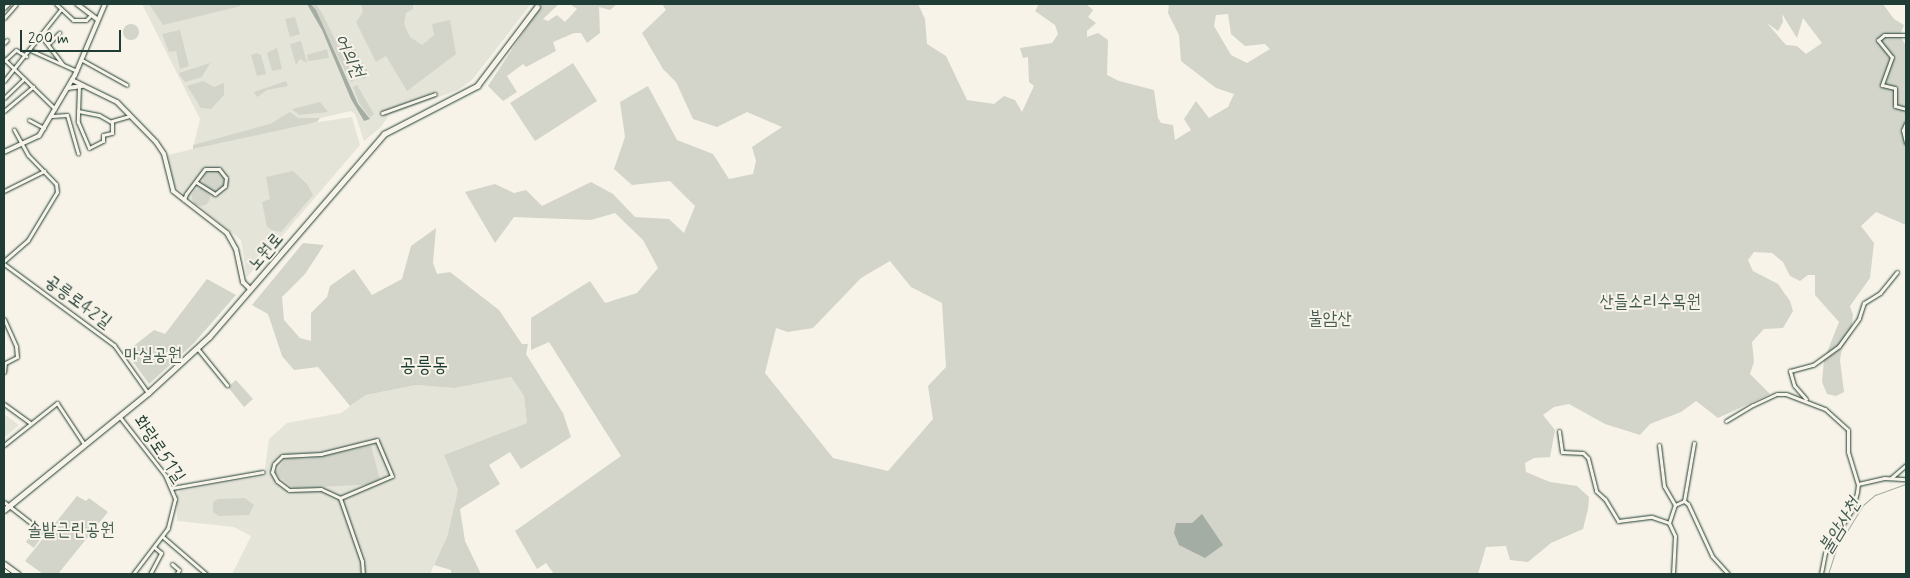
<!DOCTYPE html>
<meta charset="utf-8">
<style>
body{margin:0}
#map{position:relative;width:1910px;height:578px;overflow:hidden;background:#f7f3e8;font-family:Mynerve,"Poor Story",sans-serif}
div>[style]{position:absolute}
.built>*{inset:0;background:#e5e4d9}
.green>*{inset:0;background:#d3d5ca}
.round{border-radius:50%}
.water>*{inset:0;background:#a4ada3}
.stream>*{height:1px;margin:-0.5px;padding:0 0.5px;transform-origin:0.5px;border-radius:0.5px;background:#a4ada3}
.roads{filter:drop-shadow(0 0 1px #1f3d34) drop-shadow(0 0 1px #1f3d34)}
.minor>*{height:3px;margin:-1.5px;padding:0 1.5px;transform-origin:1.5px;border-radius:1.5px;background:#f7f3e8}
.tertiary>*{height:4px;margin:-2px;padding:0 2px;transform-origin:2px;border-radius:2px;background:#f7f3e8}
.secondary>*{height:4.5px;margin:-2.25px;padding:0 2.25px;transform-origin:2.25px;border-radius:2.25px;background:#f7f3e8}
.primary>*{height:5px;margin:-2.5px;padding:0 2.5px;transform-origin:2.5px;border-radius:2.5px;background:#f7f3e8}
span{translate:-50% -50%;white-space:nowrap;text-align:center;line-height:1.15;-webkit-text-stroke:4px #f7f3e8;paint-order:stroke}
.street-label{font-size:18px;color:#1f3d34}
.park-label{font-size:18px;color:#435b52}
.water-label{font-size:19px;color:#405950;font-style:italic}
.quarter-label{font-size:20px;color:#1f3d34}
.frame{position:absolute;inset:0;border:5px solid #1f3d34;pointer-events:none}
.scale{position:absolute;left:20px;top:30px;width:101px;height:22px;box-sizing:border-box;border:2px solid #1f3d34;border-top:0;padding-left:6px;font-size:15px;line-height:18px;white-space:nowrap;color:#1f3d34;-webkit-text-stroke:4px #f7f3e8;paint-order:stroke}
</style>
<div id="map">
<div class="built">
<div style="clip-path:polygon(142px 4px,531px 4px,472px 80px,458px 90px,389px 115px,381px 127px,364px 141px,355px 114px,351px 111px,193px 148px,200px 119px)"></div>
<div style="clip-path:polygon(352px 117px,360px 145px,247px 277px,241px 240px,172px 184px,168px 155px,286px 127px)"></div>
<div style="clip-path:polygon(511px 377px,524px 396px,527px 423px,444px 455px,458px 490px,447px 537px,430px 574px,232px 574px,251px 536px,234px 527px,177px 521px,177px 495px,180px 491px,264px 476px,269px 439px,287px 423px,341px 413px,366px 395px,416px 385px,455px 388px)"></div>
<div style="clip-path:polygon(4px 414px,19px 425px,4px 438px)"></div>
</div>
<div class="green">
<div style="clip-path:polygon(149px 4px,240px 4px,241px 6px,163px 25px)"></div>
<div style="clip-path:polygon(312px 4px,316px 4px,322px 13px,355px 80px,351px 82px,343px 67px)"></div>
<div style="clip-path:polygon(361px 4px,413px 4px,413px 9px,406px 13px,404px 24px,410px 37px,422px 45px,434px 35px,432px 24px,450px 20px,456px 54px,407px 91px,386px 56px,376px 62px,356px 22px,363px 12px)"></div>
<div style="clip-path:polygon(542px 4px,559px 4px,543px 19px,548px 21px,557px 15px,565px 22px,577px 9px,570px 4px,617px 4px,610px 10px,599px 7px,600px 33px,587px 43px,581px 33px,574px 33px,553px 42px,556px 51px,526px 67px,523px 64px,507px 76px,517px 92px,503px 101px,488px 86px)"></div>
<div style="clip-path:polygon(evenodd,662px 4px,918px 4px,925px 19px,927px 44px,946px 56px,967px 100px,994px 104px,1004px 96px,1015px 100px,1022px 112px,1034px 86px,1029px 82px,1028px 57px,1023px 58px,1020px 48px,1052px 43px,1058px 34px,1055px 25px,1035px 11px,1039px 4px,1086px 4px,1093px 10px,1088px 17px,1096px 23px,1087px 31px,1087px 37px,1098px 33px,1108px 40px,1107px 75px,1119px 81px,1154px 90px,1158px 118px,1161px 123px,1173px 125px,1175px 140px,1191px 130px,1184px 119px,1196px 101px,1209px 118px,1228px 107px,1234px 94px,1216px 88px,1181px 61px,1179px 35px,1168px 13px,1169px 4px,1883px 4px,1894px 19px,1904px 25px,1900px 35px,1906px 46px,1906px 225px,1876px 212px,1861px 226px,1874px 243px,1870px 278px,1850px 306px,1853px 315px,1851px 335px,1842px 348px,1840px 360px,1844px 392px,1836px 396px,1827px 394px,1822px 382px,1824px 360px,1839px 322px,1815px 295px,1815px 275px,1808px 275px,1800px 281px,1790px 276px,1783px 262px,1772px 253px,1754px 252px,1748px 260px,1753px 271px,1778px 284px,1790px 301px,1793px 311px,1783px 328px,1764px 329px,1752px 342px,1754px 362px,1750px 374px,1770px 394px,1718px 418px,1696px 401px,1681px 412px,1650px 424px,1640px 435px,1605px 424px,1569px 404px,1554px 407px,1543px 415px,1555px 430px,1550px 457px,1534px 458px,1525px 463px,1526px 472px,1550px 482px,1577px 486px,1589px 497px,1588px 509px,1583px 529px,1551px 543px,1528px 562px,1510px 560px,1506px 546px,1486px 547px,1478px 574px,554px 574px,546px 563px,537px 569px,515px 531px,621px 456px,549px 342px,531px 350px,531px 318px,590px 281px,605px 303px,637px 293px,658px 268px,643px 240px,615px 213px,591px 220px,514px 217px,495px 243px,465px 192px,495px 184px,514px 193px,526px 190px,542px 206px,591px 182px,613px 194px,635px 217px,669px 219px,684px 233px,695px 206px,670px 181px,632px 185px,614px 169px,625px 137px,620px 102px,648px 86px,677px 140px,713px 154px,729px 179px,753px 174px,756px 161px,752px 147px,782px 127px,747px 112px,717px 127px,693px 119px,676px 82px,663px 69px,642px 33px,666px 10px,662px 4px,1228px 14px,1231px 34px,1245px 46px,1265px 44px,1270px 49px,1247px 63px,1231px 55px,1214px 26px,1216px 15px,1228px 14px,662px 4px,1782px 14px,1797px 38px,1803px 18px,1822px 43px,1806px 54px,1797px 46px,1786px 45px,1767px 23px,1778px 31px,1783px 22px,1782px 14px,662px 4px,890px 261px,911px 287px,942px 303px,946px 367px,928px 386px,933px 419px,888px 471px,833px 458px,765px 373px,776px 328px,788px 332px,813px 328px,861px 278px,890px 261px)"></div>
<div style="clip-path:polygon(295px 17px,300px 34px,290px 37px,285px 19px)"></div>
<div class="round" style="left:123px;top:24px;width:16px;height:16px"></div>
<div style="clip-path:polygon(180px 30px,189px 66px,180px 69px,176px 51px,169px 52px,162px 34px)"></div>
<div style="clip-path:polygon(301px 41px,307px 63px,300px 59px,296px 65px,290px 44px)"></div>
<div style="clip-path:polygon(352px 44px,370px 75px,363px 79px,345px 48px)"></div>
<div style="clip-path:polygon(277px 48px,282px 69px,272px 71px,267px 53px)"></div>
<div style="clip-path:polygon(327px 49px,329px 58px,308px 61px,307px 55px)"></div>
<div style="clip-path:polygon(257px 53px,261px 55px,266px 74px,257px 76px,251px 55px)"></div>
<div style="clip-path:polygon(210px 63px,202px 77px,185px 82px,180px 76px,179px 73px)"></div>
<div style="clip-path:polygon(573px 63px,597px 101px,535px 141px,510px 103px)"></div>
<div style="clip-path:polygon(203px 81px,214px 87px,224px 83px,224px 95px,211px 109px,201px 108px,187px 86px)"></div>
<div style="clip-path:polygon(286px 81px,288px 86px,267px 90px,257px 97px,254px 92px)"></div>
<div style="clip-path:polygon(357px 85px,374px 114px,370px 118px,359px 103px,353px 87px)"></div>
<div style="clip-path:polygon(320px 102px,328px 112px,299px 115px,292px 109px)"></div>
<div style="clip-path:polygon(290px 112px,298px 118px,320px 118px,317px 122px,193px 149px,193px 145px,270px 124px)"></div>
<div class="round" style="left:203px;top:170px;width:22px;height:22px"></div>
<div style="clip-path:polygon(293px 171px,307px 184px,313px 195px,281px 232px,272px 230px,267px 227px,262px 202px,270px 199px,266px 177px)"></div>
<div class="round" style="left:192px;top:188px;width:18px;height:18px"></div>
<div style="clip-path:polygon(436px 228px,433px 263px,437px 274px,450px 272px,499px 310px,522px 344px,528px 344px,526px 354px,563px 413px,571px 437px,521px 469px,510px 452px,489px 465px,500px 484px,460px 509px,465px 541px,481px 574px,451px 574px,451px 570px,434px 565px,447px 537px,458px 490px,444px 455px,527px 423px,524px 396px,511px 377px,455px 388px,416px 385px,366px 395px,350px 406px,318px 367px,294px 370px,282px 356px,268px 314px,252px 305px,303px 243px,324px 245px,305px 274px,282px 297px,284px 320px,300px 338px,311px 341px,311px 313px,327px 297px,330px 286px,354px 269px,372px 295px,402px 279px,411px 246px)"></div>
<div style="clip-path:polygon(207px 279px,236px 295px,194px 343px,149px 384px,126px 352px,154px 330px,165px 334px)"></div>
<div style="clip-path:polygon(236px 380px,253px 399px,244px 407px,228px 387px)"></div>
<div style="clip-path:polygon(371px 446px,381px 484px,293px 488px,275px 473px,286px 458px,309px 459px)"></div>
<div style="clip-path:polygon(77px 496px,86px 501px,89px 498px,108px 512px,58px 574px,43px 574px,25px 561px)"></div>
<div style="clip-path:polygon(245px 498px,254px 505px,249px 515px,219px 516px,213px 512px,213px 502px,218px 499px)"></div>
<div style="clip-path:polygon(37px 526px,45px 532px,34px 548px,26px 542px)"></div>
</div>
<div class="water">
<div style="clip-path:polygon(307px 4px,311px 4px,316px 10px,358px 104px,370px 119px,364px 121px,351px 99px,322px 30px)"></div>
<div style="clip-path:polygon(1202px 514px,1223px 545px,1205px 558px,1179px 545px,1174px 533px,1176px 523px,1192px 523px)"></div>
</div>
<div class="stream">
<div style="left:1828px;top:574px;width:26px;rotate:-72deg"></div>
<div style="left:1836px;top:549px;width:52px;rotate:-58.5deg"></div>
<div style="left:1863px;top:505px;width:16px;rotate:-40deg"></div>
<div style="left:1875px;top:495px;width:33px;rotate:-20deg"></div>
</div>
<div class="roads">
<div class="minor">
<div style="left:56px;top:4px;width:23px;rotate:43deg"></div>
<div style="left:73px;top:20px;width:13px"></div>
<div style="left:86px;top:20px;width:7px;rotate:-45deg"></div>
<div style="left:4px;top:8px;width:6px;rotate:-45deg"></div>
<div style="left:4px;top:18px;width:18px;rotate:-49deg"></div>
<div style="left:1906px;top:35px;width:22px;rotate:180deg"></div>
<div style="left:1884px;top:35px;width:8px;rotate:140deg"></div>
<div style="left:1878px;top:40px;width:22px;rotate:51deg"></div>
<div style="left:1892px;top:57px;width:30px;rotate:110deg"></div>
<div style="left:1882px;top:85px;width:13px;rotate:13deg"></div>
<div style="left:1895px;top:88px;width:18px;rotate:90deg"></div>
<div style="left:1895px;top:106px;width:11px;rotate:15deg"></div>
<div style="left:42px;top:37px;width:34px;rotate:53deg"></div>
<div style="left:4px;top:43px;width:4px;rotate:-45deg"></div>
<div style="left:48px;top:44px;width:16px;rotate:-45deg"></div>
<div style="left:30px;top:50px;width:51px;rotate:24.1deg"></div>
<div style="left:4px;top:59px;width:71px;rotate:44.4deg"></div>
<div style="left:82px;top:60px;width:51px;rotate:29.1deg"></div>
<div style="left:4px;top:61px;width:16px;rotate:-43deg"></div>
<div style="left:16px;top:50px;width:12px;rotate:31deg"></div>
<div style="left:4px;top:81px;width:92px;rotate:-51.6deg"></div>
<div style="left:79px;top:86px;width:36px;rotate:92deg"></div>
<div style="left:78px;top:122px;width:28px;rotate:67deg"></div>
<div style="left:89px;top:148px;width:16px;rotate:-27deg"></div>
<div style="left:103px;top:141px;width:6px;rotate:-90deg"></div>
<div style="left:103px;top:135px;width:9px;rotate:-13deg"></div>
<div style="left:112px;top:133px;width:12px;rotate:-90deg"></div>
<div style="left:112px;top:121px;width:19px;rotate:-16deg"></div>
<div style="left:4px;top:98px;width:28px;rotate:-44deg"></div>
<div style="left:4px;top:111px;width:38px;rotate:-40deg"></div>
<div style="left:78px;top:111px;width:21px;rotate:11deg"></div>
<div style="left:99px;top:115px;width:14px;rotate:30deg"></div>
<div style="left:382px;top:113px;width:56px;rotate:-19.7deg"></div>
<div style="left:52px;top:116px;width:15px;rotate:-4deg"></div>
<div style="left:67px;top:115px;width:40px;rotate:74deg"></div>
<div style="left:29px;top:120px;width:17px;rotate:28deg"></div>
<div style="left:1906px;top:123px;width:8px;rotate:113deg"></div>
<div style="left:1903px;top:130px;width:13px;rotate:77deg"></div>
<div style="left:4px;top:191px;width:45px;rotate:-26.6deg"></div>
<div style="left:184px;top:200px;width:6px;rotate:-72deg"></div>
<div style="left:186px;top:194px;width:31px;rotate:-53deg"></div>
<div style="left:205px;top:169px;width:14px"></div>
<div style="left:219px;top:169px;width:11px;rotate:52deg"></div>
<div style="left:226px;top:178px;width:8px;rotate:97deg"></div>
<div style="left:225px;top:186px;width:13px;rotate:141deg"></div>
<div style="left:215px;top:194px;width:22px;rotate:-148deg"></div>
<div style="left:4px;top:261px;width:32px;rotate:-41deg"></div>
<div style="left:28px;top:240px;width:56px;rotate:-58.9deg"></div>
<div style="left:57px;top:192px;width:8px;rotate:-97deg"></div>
<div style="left:56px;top:184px;width:40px;rotate:-134deg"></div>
<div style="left:28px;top:155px;width:29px;rotate:-119deg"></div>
<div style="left:4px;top:264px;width:137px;rotate:36.4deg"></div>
<div style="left:114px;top:345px;width:59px;rotate:54.7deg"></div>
<div style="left:4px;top:319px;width:30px;rotate:66deg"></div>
<div style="left:16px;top:346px;width:11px;rotate:85deg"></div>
<div style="left:17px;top:357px;width:13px;rotate:153deg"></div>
<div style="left:5px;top:363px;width:9px;rotate:96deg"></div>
<div style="left:197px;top:348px;width:48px;rotate:51deg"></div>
<div style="left:1806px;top:399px;width:18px;rotate:-131deg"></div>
<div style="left:1794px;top:385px;width:15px;rotate:-106deg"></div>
<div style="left:1790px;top:371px;width:24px;rotate:-15deg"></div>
<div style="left:1813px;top:365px;width:32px;rotate:-36deg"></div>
<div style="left:1839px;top:346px;width:34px;rotate:-54deg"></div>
<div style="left:1859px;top:318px;width:16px;rotate:-72deg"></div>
<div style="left:1864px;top:303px;width:19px;rotate:-32deg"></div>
<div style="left:1880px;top:293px;width:27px;rotate:-51deg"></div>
<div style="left:4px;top:404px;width:32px;rotate:36deg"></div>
<div style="left:119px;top:416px;width:75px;rotate:52.1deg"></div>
<div style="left:165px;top:475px;width:26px;rotate:67deg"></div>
<div style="left:175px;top:499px;width:30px;rotate:104deg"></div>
<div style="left:168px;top:528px;width:58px;rotate:127.3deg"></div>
<div style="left:1726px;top:421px;width:31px;rotate:-31deg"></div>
<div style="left:1753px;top:405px;width:26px;rotate:-25deg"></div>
<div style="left:1777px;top:394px;width:9px"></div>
<div style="left:1786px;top:394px;width:42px;rotate:21deg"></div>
<div style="left:1825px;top:409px;width:31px;rotate:42deg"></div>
<div style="left:1848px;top:430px;width:22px;rotate:90deg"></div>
<div style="left:1848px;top:452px;width:34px;rotate:73deg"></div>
<div style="left:1858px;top:484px;width:8px;rotate:97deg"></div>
<div style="left:1857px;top:492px;width:16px;rotate:104deg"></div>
<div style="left:1853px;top:508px;width:53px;rotate:121.9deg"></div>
<div style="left:1825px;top:553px;width:21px;rotate:101deg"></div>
<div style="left:1559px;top:431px;width:21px;rotate:82deg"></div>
<div style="left:1562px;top:452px;width:21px;rotate:3deg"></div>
<div style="left:1583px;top:453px;width:7px;rotate:45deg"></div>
<div style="left:1588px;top:458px;width:34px;rotate:76deg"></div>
<div style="left:1596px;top:491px;width:12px;rotate:42deg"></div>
<div style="left:1605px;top:499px;width:26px;rotate:59deg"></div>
<div style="left:1618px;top:521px;width:34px;rotate:-7deg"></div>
<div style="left:1652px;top:517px;width:18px;rotate:19deg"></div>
<div style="left:1669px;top:523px;width:14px;rotate:65deg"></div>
<div style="left:1675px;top:536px;width:38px;rotate:93deg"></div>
<div style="left:4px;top:445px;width:68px;rotate:-38.4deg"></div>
<div style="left:57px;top:403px;width:49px;rotate:56.6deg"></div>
<div style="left:1659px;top:445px;width:41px;rotate:83deg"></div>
<div style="left:1664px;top:486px;width:22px;rotate:60deg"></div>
<div style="left:1891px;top:478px;width:20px;rotate:-41deg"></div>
<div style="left:1858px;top:484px;width:27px;rotate:-13deg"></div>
<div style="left:1884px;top:478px;width:22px;rotate:3deg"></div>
<div style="left:172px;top:488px;width:92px;rotate:-10deg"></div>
<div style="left:340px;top:498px;width:56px;rotate:-22.9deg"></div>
<div style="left:392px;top:476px;width:39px;rotate:-113deg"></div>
<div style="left:377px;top:440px;width:58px;rotate:166deg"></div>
<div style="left:321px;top:454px;width:39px;rotate:177deg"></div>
<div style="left:282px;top:456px;width:11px;rotate:135deg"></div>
<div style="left:274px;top:464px;width:8px;rotate:104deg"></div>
<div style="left:272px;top:472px;width:10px;rotate:61deg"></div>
<div style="left:277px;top:481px;width:15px;rotate:37deg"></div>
<div style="left:289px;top:490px;width:32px;rotate:-2deg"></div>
<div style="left:321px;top:489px;width:21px;rotate:25deg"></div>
<div style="left:340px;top:498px;width:67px;rotate:70.8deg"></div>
<div style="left:362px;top:561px;width:13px;rotate:86deg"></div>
<div style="left:1684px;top:501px;width:59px;rotate:-80.2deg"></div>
<div style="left:4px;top:502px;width:37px;rotate:38deg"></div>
<div style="left:1669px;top:523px;width:19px;rotate:-72deg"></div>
<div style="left:1675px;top:505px;width:10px;rotate:-24deg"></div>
<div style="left:1684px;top:501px;width:5px;rotate:37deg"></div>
<div style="left:1688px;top:504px;width:57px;rotate:65.2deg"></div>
<div style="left:1712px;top:556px;width:24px;rotate:48deg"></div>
<div style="left:163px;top:537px;width:57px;rotate:40.7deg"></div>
<div style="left:172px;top:564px;width:9px;rotate:41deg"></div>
<div style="left:179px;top:570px;width:4px;rotate:124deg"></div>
<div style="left:150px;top:574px;width:24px;rotate:-62deg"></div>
<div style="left:161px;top:553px;width:9px;rotate:-139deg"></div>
</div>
<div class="tertiary">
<div style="left:77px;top:4px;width:25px;rotate:37deg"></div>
<div style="left:72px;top:80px;width:50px;rotate:26.1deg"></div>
<div style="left:117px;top:102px;width:56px;rotate:45.7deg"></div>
<div style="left:156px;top:142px;width:14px;rotate:56deg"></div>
<div style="left:164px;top:154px;width:38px;rotate:76deg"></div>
<div style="left:173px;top:191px;width:68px;rotate:37.9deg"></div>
<div style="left:227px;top:233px;width:18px;rotate:61deg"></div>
<div style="left:236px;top:249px;width:34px;rotate:78deg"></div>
<div style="left:243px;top:282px;width:11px;rotate:45deg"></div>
<div style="left:68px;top:88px;width:14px;rotate:-8deg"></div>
<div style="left:4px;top:152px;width:38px;rotate:-25deg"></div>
<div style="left:39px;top:136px;width:71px;rotate:-59.5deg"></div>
<div style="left:75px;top:75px;width:77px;rotate:-67.1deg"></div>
</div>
<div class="secondary">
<div style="left:4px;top:510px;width:186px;rotate:-39.1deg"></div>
<div style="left:148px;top:393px;width:83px;rotate:-42.6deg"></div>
<div style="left:209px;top:337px;width:268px;rotate:-49.2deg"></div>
<div style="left:384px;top:134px;width:105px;rotate:-27.3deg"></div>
<div style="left:477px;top:86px;width:99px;rotate:-52.8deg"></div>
</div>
<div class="primary">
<div style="left:4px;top:564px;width:17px;rotate:36deg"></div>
<div style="left:4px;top:571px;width:5px;rotate:37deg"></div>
</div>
</div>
<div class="street-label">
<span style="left:266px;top:252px;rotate:-50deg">노원로</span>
<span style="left:78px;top:302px;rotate:36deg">공릉로42길</span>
<span style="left:159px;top:449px;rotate:56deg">화랑로51길</span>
</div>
<div class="park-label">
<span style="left:1650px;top:302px">산들소리수목원</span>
<span style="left:1330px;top:319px">불암산</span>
<span style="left:153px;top:355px">마실공원</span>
<span style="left:71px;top:530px">솔밭근린공원</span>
</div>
<div class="water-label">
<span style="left:349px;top:56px;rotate:64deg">어의천</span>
<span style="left:1840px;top:526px;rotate:-59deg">불암사천</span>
</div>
<div class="quarter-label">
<span style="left:424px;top:365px">공릉동</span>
</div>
<div class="frame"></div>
<div class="scale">200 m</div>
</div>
